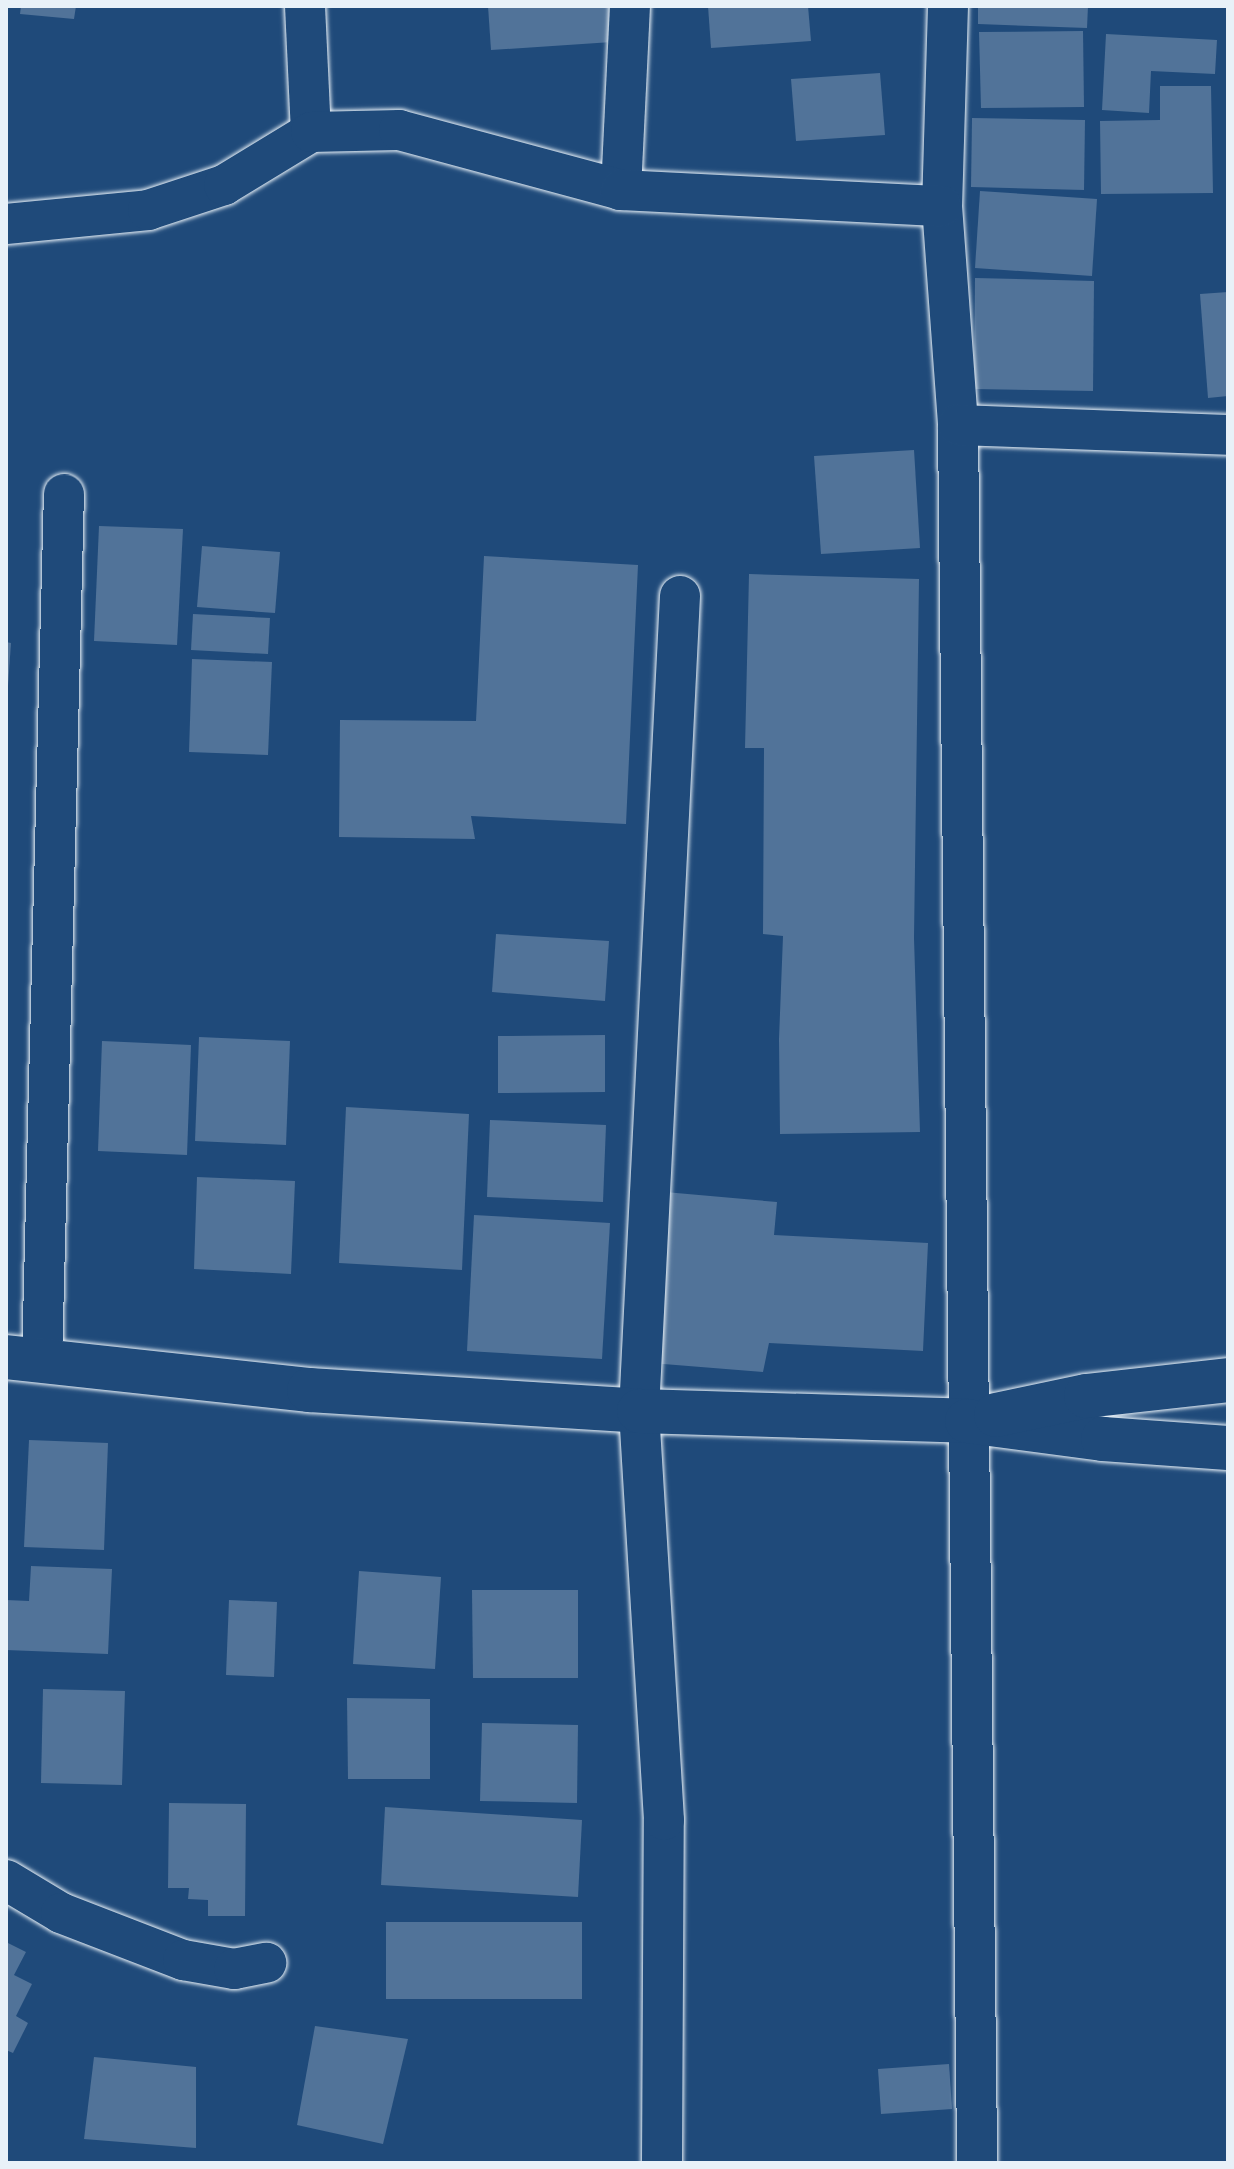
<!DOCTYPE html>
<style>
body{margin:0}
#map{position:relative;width:1234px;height:2169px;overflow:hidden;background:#1f4a7a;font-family:Mynerve,sans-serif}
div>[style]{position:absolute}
.building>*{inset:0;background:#517399}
.roads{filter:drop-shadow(0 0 2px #e8f1f8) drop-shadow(0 0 2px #e8f1f8)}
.street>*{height:40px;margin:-20px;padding:0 20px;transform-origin:20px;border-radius:20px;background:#1f4a7a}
.secondary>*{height:44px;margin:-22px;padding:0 22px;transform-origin:22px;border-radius:22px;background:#1f4a7a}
span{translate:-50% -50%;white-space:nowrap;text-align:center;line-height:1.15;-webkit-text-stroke:6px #1f4a7a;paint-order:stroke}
.frame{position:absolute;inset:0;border:8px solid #e8f1f8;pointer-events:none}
</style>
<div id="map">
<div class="building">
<div style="clip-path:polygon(21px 6px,76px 6px,74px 19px,20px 14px)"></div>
<div style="clip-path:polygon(488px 6px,609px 6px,612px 42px,491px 50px)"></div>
<div style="clip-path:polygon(708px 6px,808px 6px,811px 41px,711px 48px)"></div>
<div style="clip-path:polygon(978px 6px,1088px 6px,1087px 28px,978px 24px)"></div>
<div style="clip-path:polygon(1083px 31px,1084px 107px,981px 108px,979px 32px)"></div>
<div style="clip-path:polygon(1106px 34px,1217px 40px,1215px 74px,1151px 71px,1149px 113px,1102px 110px)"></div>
<div style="clip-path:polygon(880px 73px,885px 135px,796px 141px,791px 79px)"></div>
<div style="clip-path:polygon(1160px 86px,1211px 86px,1213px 193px,1101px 194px,1100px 121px,1160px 120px)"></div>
<div style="clip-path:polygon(972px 118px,1085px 120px,1084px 190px,971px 187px)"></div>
<div style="clip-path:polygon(980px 191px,1097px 199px,1092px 276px,975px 268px)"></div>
<div style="clip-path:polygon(975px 278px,1094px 281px,1093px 391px,974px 389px)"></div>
<div style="clip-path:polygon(1228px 292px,1228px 396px,1208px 398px,1200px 294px)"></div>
<div style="clip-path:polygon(914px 450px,920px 548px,821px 554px,814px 456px)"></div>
<div style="clip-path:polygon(99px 526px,183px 529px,177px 645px,94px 641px)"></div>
<div style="clip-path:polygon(202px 546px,280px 552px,275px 613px,197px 607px)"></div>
<div style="clip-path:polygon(484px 556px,638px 565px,626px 824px,471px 816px,475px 839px,339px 837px,340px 720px,476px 721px)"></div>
<div style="clip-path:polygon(749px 574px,919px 579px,914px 938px,920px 1132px,780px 1134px,779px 1039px,783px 936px,763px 934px,764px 748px,745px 748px)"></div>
<div style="clip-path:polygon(193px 614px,270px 618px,268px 654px,191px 650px)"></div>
<div style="clip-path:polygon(6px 642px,11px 643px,8px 686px,6px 686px)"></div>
<div style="clip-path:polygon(192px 659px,272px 662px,268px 755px,189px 752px)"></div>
<div style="clip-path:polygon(496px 934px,609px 941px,605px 1001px,492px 992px)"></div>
<div style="clip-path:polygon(605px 1035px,605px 1092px,498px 1093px,498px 1036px)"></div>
<div style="clip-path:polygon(199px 1037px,290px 1041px,286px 1145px,195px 1141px)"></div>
<div style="clip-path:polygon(102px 1041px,191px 1045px,187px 1155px,98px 1151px)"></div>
<div style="clip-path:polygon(346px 1107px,469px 1114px,462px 1270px,339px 1263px)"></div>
<div style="clip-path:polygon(490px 1120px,606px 1125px,603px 1202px,487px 1197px)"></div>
<div style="clip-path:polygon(197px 1177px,295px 1181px,291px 1274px,194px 1269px)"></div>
<div style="clip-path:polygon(665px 1192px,777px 1202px,774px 1235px,928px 1243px,923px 1351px,769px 1343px,763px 1372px,651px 1363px)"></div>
<div style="clip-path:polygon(474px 1215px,610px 1223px,602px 1359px,467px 1351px)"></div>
<div style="clip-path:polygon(29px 1440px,108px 1443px,104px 1550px,24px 1547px)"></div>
<div style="clip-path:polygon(31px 1566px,112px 1569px,108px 1654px,6px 1650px,6px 1600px,29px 1601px)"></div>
<div style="clip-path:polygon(359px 1571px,441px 1577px,435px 1669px,353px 1664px)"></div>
<div style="clip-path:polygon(472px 1590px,578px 1590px,578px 1678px,473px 1678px)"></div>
<div style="clip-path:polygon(229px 1600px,277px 1602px,274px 1677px,226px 1675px)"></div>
<div style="clip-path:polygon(43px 1689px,125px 1691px,122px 1785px,41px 1783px)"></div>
<div style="clip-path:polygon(347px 1698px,430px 1699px,430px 1779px,348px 1779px)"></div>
<div style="clip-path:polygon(482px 1723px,578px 1725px,577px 1803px,480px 1801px)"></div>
<div style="clip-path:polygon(169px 1803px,246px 1804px,245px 1916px,208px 1916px,208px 1900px,188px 1899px,189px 1888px,168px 1888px)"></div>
<div style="clip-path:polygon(385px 1807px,582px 1820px,578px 1897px,381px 1885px)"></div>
<div style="clip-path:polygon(386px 1922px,582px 1922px,582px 1999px,386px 1999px)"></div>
<div style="clip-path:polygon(6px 1942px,26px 1952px,14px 1975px,32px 1984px,16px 2016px,28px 2023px,13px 2053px,6px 2050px)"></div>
<div style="clip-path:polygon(315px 2026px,408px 2039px,383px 2144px,297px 2125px)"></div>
<div style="clip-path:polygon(94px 2057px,196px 2067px,196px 2148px,84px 2139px)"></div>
<div style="clip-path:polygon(949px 2064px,952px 2109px,881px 2114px,878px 2069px)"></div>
</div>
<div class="roads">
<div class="street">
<div style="left:305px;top:6px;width:126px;rotate:87.3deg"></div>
<div style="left:948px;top:6px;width:200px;rotate:91.7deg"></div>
<div style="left:942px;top:206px;width:220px;rotate:85.8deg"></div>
<div style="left:958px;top:425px;width:1738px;rotate:89.37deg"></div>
<div style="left:621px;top:190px;width:184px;rotate:-87.2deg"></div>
<div style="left:6px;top:224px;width:143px;rotate:-5.6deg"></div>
<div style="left:148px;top:210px;width:80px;rotate:-18.2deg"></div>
<div style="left:224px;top:185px;width:102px;rotate:-31.3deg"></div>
<div style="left:311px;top:132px;width:88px;rotate:-1.3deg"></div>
<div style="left:399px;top:130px;width:230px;rotate:15.1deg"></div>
<div style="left:621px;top:190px;width:321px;rotate:2.9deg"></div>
<div style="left:958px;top:425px;width:270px;rotate:2.1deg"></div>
<div style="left:42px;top:1361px;width:867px;rotate:-88.55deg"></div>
<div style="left:6px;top:1880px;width:64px;rotate:31deg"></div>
<div style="left:61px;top:1913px;width:131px;rotate:21.1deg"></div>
<div style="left:183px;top:1960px;width:52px;rotate:10deg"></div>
<div style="left:234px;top:1969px;width:33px;rotate:-11deg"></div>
<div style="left:662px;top:2163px;width:343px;rotate:-89.7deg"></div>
<div style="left:664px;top:1820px;width:410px;rotate:-93.5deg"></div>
<div style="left:639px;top:1411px;width:816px;rotate:-87.12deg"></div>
</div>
<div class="secondary">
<div style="left:6px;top:1357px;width:305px;rotate:6.2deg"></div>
<div style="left:309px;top:1390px;width:331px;rotate:3.6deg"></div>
<div style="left:639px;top:1411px;width:328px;rotate:1.7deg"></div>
<div style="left:967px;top:1421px;width:137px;rotate:7.5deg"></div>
<div style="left:1103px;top:1439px;width:125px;rotate:4.1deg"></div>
<div style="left:996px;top:1415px;width:92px;rotate:-11.9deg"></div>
<div style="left:1086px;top:1396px;width:143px;rotate:-6.4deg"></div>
</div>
</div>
<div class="frame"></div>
</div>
